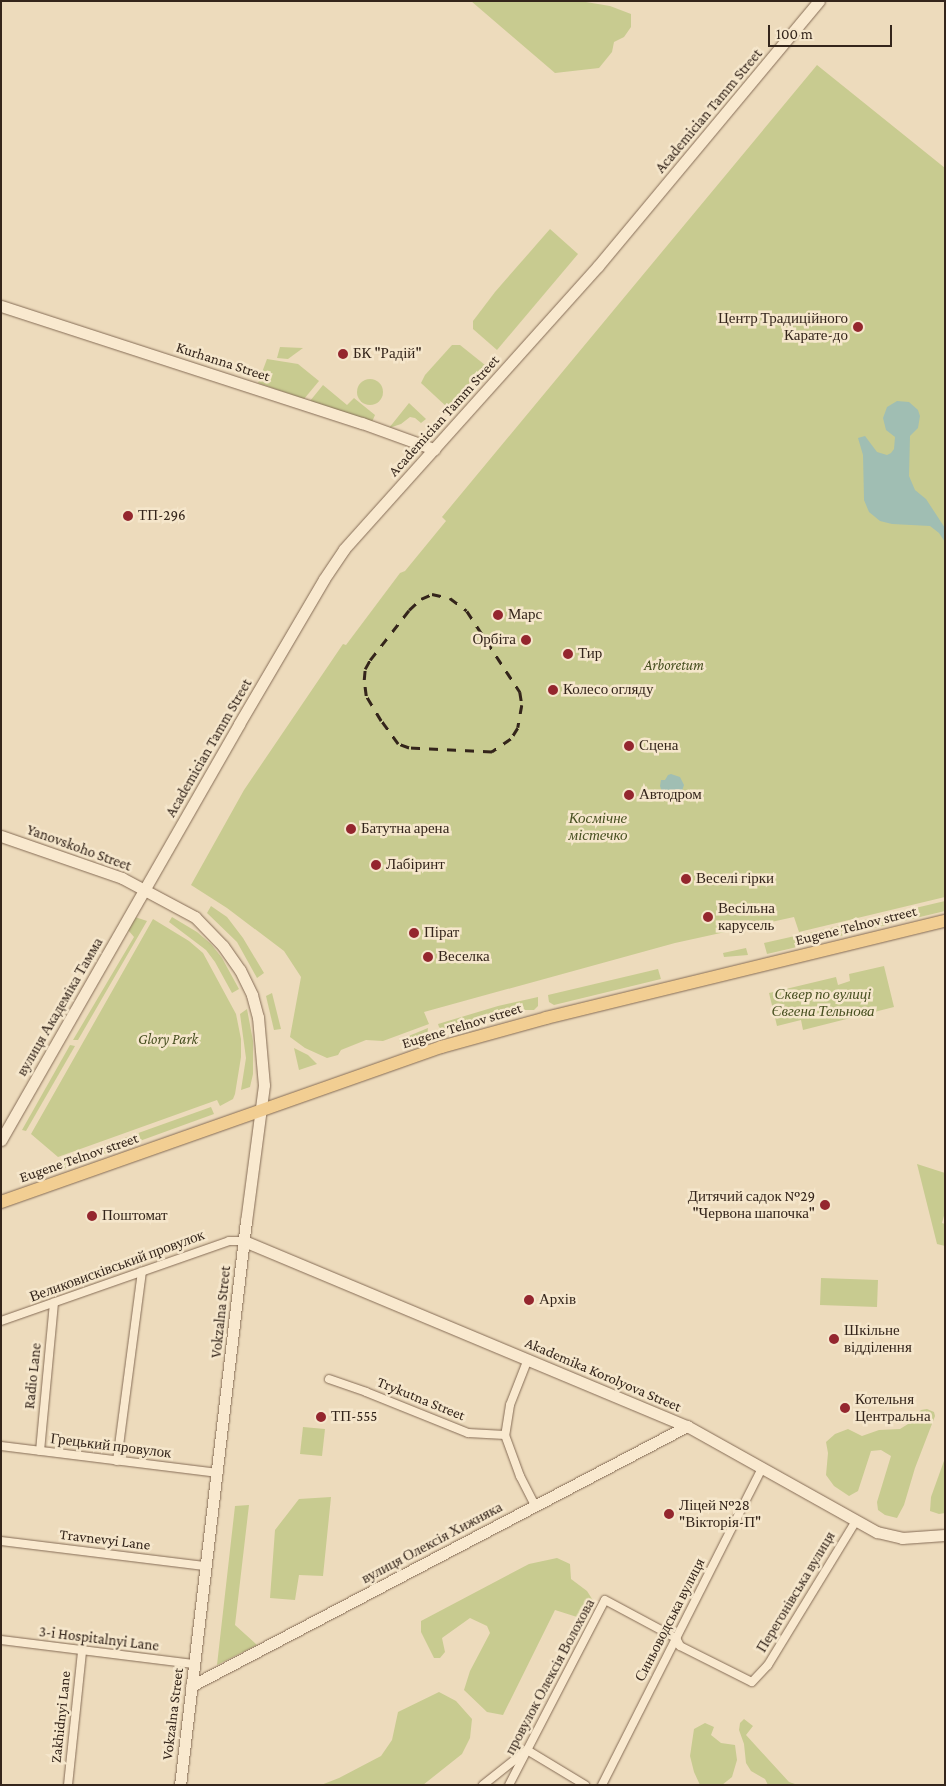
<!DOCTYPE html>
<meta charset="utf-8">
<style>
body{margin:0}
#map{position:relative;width:946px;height:1786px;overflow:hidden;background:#eddbbc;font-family:"Crimson Pro",serif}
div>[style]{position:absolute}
.green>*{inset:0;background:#c8cb90}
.round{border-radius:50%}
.water>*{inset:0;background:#a0beb3}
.roads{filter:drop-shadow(0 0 1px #856c56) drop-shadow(0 0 1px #856c56)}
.street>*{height:8px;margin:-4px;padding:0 4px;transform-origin:4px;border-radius:4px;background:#f9e9cf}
.secondary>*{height:11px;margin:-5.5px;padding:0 5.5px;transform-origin:5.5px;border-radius:5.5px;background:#f9e9cf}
.primary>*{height:12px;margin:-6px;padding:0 6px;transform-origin:6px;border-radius:6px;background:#f2ce92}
.rail>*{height:2.5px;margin-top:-1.25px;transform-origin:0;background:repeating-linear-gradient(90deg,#34251b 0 9px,transparent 0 18px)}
.dots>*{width:14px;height:14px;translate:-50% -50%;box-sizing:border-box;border:2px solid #f5e6cb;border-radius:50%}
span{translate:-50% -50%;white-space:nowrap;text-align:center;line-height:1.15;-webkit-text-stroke:5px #f5e6cb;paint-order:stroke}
.street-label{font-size:15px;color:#34251b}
.poi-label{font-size:15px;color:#34251b}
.right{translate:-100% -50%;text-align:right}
.left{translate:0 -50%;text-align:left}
.park-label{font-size:15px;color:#485021;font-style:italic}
.frame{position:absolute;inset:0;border:2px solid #34251b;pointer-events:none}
.scale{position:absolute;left:768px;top:25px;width:124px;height:22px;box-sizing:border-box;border:2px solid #34251b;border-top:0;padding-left:6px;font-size:15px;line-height:18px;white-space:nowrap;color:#34251b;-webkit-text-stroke:4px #f5e6cb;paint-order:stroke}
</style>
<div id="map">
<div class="green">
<div style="clip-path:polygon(471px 1px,580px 1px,610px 6px,631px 14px,631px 27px,624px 37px,614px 42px,612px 52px,599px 68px,555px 73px)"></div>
<div style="clip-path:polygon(817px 65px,945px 168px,945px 897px,799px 932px,794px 917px,675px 943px,424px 1012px,429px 1024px,383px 1041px,366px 1040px,341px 1050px,338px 1055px,327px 1058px,305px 1048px,290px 1037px,301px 977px,284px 951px,227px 908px,191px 885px,244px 790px,343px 644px,346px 645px,400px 573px,405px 571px,446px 521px,442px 517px)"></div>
<div style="clip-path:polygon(550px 229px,578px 254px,497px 350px,473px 329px,473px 321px,495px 292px)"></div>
<div style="clip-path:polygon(452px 345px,460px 345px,485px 365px,448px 408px,421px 383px,425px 375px)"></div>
<div style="clip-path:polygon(280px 347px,303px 348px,288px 359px,277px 358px)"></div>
<div style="clip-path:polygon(267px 359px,298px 364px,319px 381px,304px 399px,258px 383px)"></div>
<div class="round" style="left:357px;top:379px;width:26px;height:26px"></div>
<div style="clip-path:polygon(323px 385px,347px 405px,354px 398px,375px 415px,372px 422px,310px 401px)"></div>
<div style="clip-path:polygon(409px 403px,426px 419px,421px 423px,415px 418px,410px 417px,401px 424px,389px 428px)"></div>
<div style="clip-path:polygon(945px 901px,945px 911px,807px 944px,803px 941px,801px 935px)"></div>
<div style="clip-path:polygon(211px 906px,227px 917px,243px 938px,264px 973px,257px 978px,237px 942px,207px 913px)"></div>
<div style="clip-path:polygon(135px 917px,147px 921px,78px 1040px,73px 1040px,134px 937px,128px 930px)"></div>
<div style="clip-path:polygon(172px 917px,197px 932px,211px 944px,222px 958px,239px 989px,232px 993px,215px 962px,206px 950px,169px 922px)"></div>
<div style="clip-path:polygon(153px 919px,189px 941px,203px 953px,236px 1014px,241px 1039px,241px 1057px,235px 1094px,233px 1099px,220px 1106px,217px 1100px,58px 1157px,31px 1134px)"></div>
<div style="clip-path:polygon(795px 936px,797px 947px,767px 954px,764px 943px)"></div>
<div style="clip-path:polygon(746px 948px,748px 955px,724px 957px,723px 953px)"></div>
<div style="clip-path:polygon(884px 966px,894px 1007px,803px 1030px,801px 1020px,777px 1026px,769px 993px,836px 977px,838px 985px,850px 981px,849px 974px)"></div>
<div style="clip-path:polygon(658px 969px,661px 979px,554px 1005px,549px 1002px,548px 995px)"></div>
<div style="clip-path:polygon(272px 993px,281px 1029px,274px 1030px,266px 996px)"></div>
<div style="clip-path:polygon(538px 997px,538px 1006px,534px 1010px,519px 1010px,443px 1031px,439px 1027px,438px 1024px,498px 1006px)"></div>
<div style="clip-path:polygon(247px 1009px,253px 1041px,253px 1074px,250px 1087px,241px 1090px,246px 1058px,240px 1014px)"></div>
<div style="clip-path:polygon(428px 1028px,427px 1037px,401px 1044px,399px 1040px)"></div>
<div style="clip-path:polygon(70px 1045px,75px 1046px,26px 1131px,22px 1130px)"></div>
<div style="clip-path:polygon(294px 1048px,308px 1055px,317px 1064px,299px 1070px)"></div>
<div style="clip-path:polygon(211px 1107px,214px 1114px,24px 1183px,21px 1181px,21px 1175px)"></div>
<div style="clip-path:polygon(917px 1164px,945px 1173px,945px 1212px,942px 1223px,945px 1224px,945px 1246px,937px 1244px)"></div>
<div style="clip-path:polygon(821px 1278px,878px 1280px,877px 1307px,820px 1305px)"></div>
<div style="clip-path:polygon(927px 1409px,934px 1412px,935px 1416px,915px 1468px,904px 1505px,897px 1518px,885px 1515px,878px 1510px,877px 1502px,891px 1456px,881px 1450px,871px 1451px,858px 1491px,849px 1496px,834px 1486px,826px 1475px,828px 1453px,826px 1442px,835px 1434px,848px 1429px,862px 1436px,879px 1430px,900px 1429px,908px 1424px,921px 1410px)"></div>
<div style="clip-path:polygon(303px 1427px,325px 1429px,322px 1456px,300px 1454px)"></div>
<div style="clip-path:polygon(945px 1458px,945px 1513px,939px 1514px,930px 1511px,931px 1497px)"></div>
<div style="clip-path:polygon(331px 1497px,323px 1576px,299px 1575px,295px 1600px,270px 1598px,275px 1530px,299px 1499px)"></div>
<div style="clip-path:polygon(249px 1505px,235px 1625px,257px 1645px,217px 1665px,235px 1506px)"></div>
<div style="clip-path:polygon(557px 1558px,570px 1564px,571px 1579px,587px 1591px,594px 1602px,587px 1613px,577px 1617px,555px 1610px,503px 1715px,487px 1712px,464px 1690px,470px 1671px,490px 1633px,487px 1626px,470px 1618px,442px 1638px,445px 1652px,440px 1658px,434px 1658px,421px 1632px,421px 1621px,529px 1564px)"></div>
<div style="clip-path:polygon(439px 1692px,456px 1701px,472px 1719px,470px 1738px,462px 1754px,423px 1785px,321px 1785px,339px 1778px,381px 1756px,392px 1740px,398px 1712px)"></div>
<div style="clip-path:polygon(744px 1719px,753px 1726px,746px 1735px,789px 1782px,798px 1785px,768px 1785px,765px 1779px,751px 1771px,746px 1763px,744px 1744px,739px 1730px,740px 1723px)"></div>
<div style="clip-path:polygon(705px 1723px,714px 1727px,711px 1735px,721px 1743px,735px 1745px,737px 1760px,732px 1777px,722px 1785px,700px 1785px,694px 1772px,690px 1756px,694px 1729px)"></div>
</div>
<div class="water">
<div style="clip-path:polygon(897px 401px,909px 402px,918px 410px,920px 416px,918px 428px,910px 436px,909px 476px,915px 490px,926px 499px,945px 528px,945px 542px,939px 533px,930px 526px,892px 524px,880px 521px,869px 512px,864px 500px,863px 455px,858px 438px,865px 436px,877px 452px,887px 455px,891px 453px,894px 449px,895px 437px,886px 430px,883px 418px,887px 407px)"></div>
<div style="clip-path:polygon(671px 774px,680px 777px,684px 785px,681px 794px,672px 798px,663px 795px,660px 786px,661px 780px,665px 780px,668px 775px)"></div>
</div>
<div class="roads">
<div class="street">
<div style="left:1px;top:1321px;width:242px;rotate:-19.3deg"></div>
<div style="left:229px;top:1241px;width:15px"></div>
<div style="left:528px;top:1359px;width:49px;rotate:111.4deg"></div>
<div style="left:510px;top:1405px;width:30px;rotate:99deg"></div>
<div style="left:505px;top:1435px;width:44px;rotate:69.9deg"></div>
<div style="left:520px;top:1476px;width:34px;rotate:63deg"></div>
<div style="left:329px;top:1379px;width:39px;rotate:19deg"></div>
<div style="left:366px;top:1392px;width:110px;rotate:21.9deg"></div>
<div style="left:468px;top:1433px;width:37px;rotate:3deg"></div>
<div style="left:1px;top:1446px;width:219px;rotate:7.1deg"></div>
<div style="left:40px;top:1451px;width:149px;rotate:-84.6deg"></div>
<div style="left:117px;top:1461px;width:191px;rotate:-82.5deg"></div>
<div style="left:1px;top:1541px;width:207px;rotate:7deg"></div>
<div style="left:1px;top:1640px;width:194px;rotate:7.1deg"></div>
<div style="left:68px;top:1785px;width:134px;rotate:-84deg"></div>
<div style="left:483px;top:1785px;width:56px;rotate:-38.5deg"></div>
<div style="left:527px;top:1750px;width:68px;rotate:31.1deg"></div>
<div style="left:509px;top:1785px;width:208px;rotate:-62.6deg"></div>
<div style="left:605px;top:1600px;width:81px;rotate:28.2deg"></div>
<div style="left:676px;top:1638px;width:9px;rotate:63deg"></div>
<div style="left:680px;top:1646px;width:80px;rotate:26.6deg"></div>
<div style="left:752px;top:1682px;width:23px;rotate:-47deg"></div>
<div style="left:768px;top:1665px;width:169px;rotate:-58.6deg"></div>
<div style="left:602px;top:1785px;width:355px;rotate:-63.2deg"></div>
</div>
<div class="secondary">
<div style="left:1px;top:306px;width:379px;rotate:18deg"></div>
<div style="left:362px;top:423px;width:77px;rotate:19.9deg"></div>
<div style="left:1px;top:836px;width:128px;rotate:19.1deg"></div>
<div style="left:122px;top:878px;width:83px;rotate:28.1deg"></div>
<div style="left:195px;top:917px;width:40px;rotate:46deg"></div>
<div style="left:223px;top:946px;width:29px;rotate:55deg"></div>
<div style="left:240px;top:970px;width:28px;rotate:64deg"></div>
<div style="left:252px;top:995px;width:23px;rotate:75deg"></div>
<div style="left:258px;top:1017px;width:68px;rotate:85deg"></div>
<div style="left:264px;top:1085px;width:137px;rotate:97.5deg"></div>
<div style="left:246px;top:1221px;width:568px;rotate:96.67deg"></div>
<div style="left:1px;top:1140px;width:479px;rotate:-60.2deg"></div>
<div style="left:239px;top:724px;width:168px;rotate:-59.6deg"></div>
<div style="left:324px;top:579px;width:36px;rotate:-56deg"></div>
<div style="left:344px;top:549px;width:380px;rotate:-48.1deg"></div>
<div style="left:598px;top:266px;width:345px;rotate:-50.2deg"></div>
<div style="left:244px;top:1241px;width:480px;rotate:22.7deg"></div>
<div style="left:687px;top:1426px;width:218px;rotate:29.2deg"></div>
<div style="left:877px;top:1532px;width:26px;rotate:13deg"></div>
<div style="left:902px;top:1538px;width:43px;rotate:-4deg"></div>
<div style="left:191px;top:1686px;width:560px;rotate:-27.66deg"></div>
</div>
<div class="primary">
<div style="left:1px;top:1202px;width:467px;rotate:-19.4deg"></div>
<div style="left:441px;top:1047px;width:109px;rotate:-15.4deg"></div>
<div style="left:546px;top:1018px;width:411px;rotate:-13.7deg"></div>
</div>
</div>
<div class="rail">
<div style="left:432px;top:594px;width:18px;rotate:13deg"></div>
<div style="left:450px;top:598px;width:21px;rotate:37deg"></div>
<div style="left:467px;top:611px;width:97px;rotate:56.8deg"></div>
<div style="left:520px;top:692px;width:13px;rotate:81deg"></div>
<div style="left:522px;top:705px;width:23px;rotate:100deg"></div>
<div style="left:518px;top:728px;width:13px;rotate:122deg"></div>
<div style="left:511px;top:739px;width:23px;rotate:146deg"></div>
<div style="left:492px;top:752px;width:83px;rotate:-177.2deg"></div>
<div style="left:409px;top:748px;width:12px;rotate:-160deg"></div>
<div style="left:398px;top:744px;width:29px;rotate:-126deg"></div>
<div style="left:381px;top:721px;width:29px;rotate:-121deg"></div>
<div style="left:366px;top:696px;width:16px;rotate:-97deg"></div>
<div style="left:364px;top:680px;width:11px;rotate:-85deg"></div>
<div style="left:365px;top:669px;width:10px;rotate:-61deg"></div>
<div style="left:370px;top:660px;width:63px;rotate:-52deg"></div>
<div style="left:409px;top:610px;width:16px;rotate:-43deg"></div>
<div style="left:421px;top:599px;width:12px;rotate:-24deg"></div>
</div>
<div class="dots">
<div style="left:858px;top:327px;background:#94262e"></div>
<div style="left:343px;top:354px;background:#94262e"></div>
<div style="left:128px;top:516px;background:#94262e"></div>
<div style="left:498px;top:615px;background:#94262e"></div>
<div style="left:526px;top:640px;background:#94262e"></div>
<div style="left:568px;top:654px;background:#94262e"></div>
<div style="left:553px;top:690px;background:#94262e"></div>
<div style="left:629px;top:746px;background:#94262e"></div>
<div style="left:629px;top:795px;background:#94262e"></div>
<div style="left:351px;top:829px;background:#94262e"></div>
<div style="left:376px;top:865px;background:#94262e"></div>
<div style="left:686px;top:879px;background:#94262e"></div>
<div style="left:708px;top:917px;background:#94262e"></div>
<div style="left:414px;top:933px;background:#94262e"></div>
<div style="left:428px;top:957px;background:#94262e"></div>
<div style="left:825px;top:1205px;background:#94262e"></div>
<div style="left:92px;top:1216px;background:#94262e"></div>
<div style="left:529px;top:1300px;background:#94262e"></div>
<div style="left:834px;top:1339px;background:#94262e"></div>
<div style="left:845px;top:1408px;background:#94262e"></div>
<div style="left:321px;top:1417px;background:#94262e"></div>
<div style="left:669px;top:1514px;background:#94262e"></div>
</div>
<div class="street-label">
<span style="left:709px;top:111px;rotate:-50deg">Academician Tamm Street</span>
<span style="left:223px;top:362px;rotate:18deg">Kurhanna Street</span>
<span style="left:444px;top:416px;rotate:-48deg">Academician Tamm Street</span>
<span style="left:209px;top:748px;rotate:-60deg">Academician Tamm Street</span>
<span style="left:79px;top:848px;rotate:20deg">Yanovskoho Street</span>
<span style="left:856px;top:926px;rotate:-14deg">Eugene Telnov street</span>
<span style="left:60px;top:1007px;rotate:-60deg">вулиця Академіка Тамма</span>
<span style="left:462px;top:1026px;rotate:-17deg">Eugene Telnov street</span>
<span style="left:79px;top:1158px;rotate:-19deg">Eugene Telnov street</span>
<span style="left:117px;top:1266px;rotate:-20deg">Великовисківський провулок</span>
<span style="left:221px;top:1312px;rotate:-84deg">Vokzalna Street</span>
<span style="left:603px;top:1375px;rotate:23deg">Akademika Korolyova Street</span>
<span style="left:33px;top:1376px;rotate:-84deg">Radio Lane</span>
<span style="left:421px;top:1399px;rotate:22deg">Trykutna Street</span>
<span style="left:111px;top:1446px;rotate:7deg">Грецький провулок</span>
<span style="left:105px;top:1540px;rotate:7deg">Travnevyi Lane</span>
<span style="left:432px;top:1543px;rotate:-28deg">вулиця Олексія Хижняка</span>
<span style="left:796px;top:1592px;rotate:-59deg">Перегонівська вулиця</span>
<span style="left:670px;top:1620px;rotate:-63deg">Синьоводська вулиця</span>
<span style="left:99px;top:1639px;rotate:7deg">3-i Hospitalnyi Lane</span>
<span style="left:550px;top:1677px;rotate:-62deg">провулок Олексія Волохова</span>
<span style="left:173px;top:1714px;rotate:-83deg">Vokzalna Street</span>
<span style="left:61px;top:1717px;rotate:-84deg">Zakhidnyi Lane</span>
</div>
<div class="poi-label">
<span class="right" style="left:848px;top:327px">Центр Традиційного<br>Карате-до</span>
<span class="left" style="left:353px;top:354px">БК "Радій"</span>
<span class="left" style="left:138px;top:516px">ТП-296</span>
<span class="left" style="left:508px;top:615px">Марс</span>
<span class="right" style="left:516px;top:640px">Орбіта</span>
<span class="left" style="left:578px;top:654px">Тир</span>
<span class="left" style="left:563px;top:690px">Колесо огляду</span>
<span class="left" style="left:639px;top:746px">Сцена</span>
<span class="left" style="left:639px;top:795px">Автодром</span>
<span class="left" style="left:361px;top:829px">Батутна арена</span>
<span class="left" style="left:386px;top:865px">Лабіринт</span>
<span class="left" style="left:696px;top:879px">Веселі гірки</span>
<span class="left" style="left:718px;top:917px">Весільна<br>карусель</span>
<span class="left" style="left:424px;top:933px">Пірат</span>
<span class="left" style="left:438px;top:957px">Веселка</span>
<span class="right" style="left:815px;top:1205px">Дитячий садок №29<br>"Червона шапочка"</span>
<span class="left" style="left:102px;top:1216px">Поштомат</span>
<span class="left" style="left:539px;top:1300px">Архів</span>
<span class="left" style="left:844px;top:1339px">Шкільне<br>відділення</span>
<span class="left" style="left:855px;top:1408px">Котельня<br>Центральна</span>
<span class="left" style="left:331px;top:1417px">ТП-555</span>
<span class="left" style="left:679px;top:1514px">Ліцей №28<br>"Вікторія-П"</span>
</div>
<div class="park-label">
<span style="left:674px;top:666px">Arboretum</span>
<span style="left:598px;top:827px">Космічне<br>містечко</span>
<span style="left:823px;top:1003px">Сквер по вулиці<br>Євгена Тельнова</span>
<span style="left:168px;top:1040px">Glory Park</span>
</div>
<div class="frame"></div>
<div class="scale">100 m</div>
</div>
